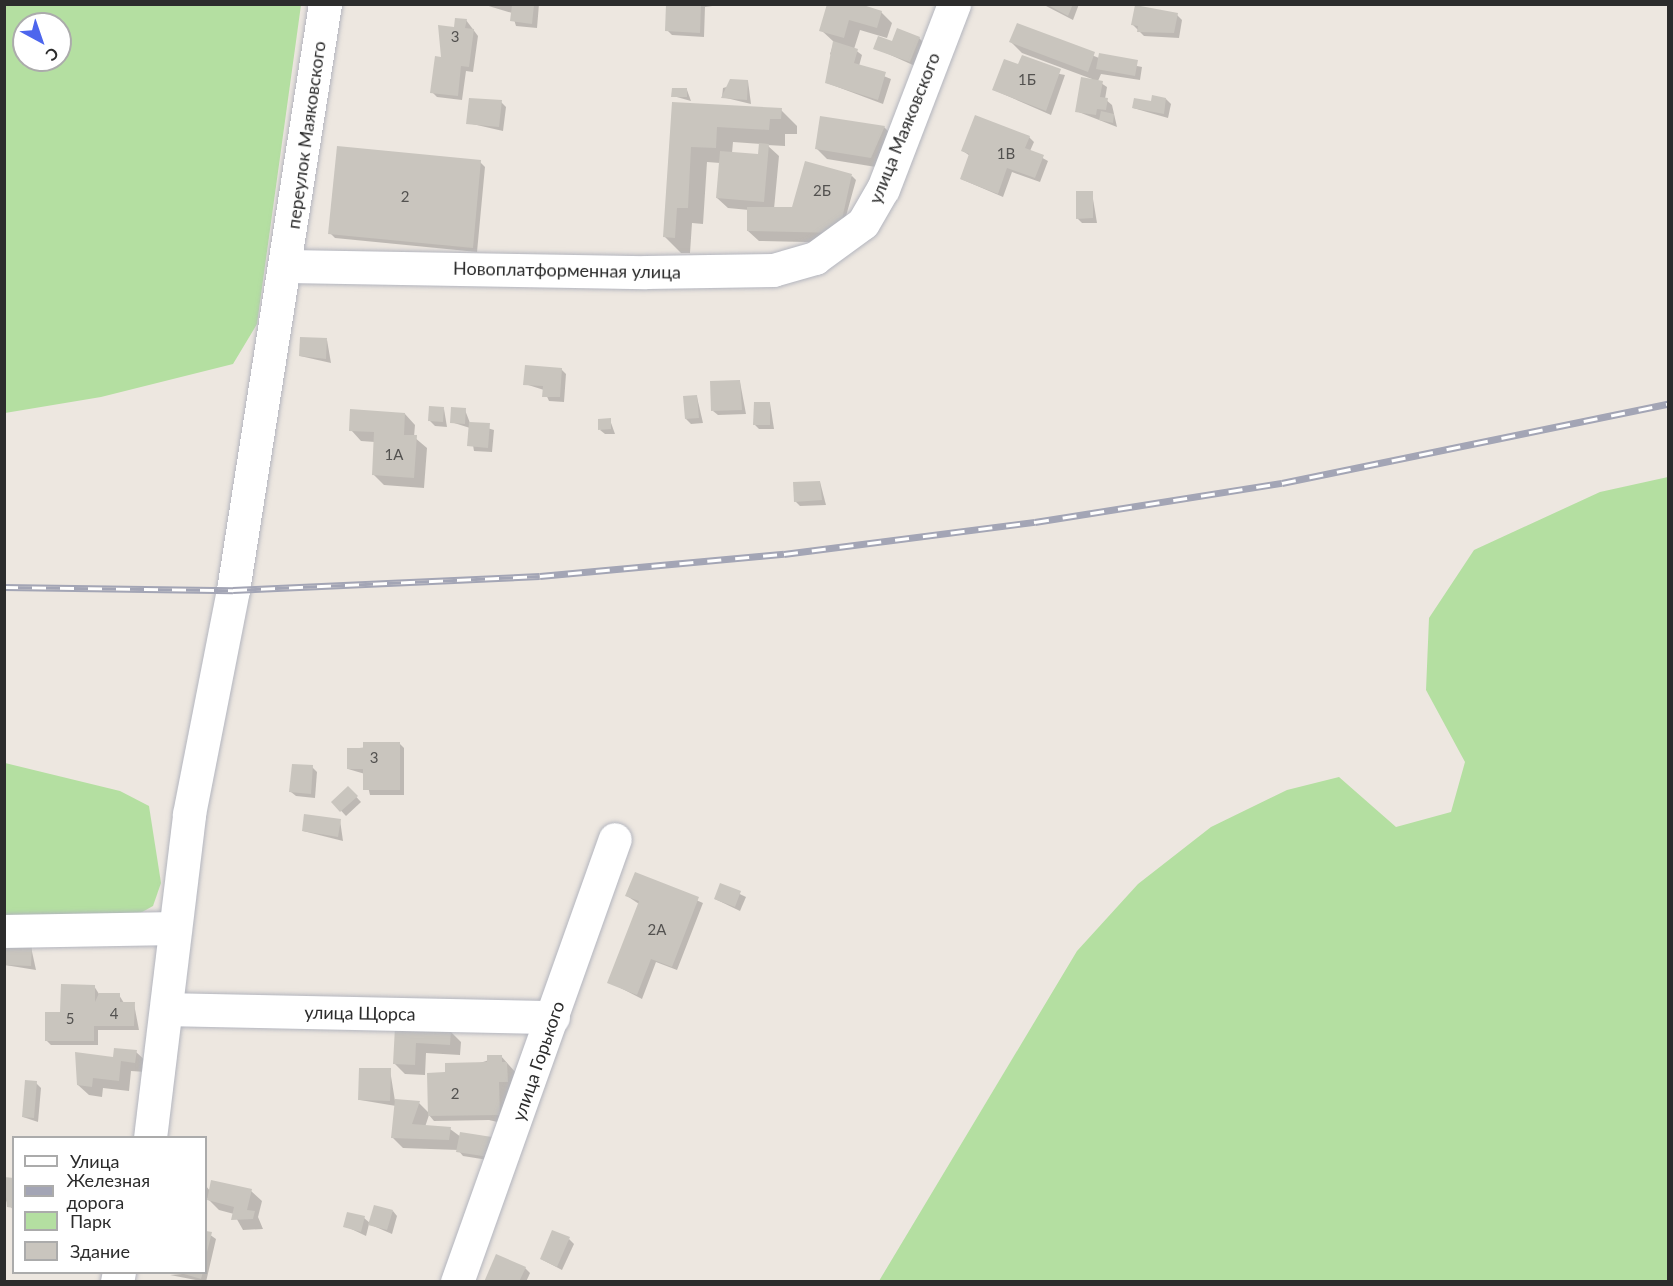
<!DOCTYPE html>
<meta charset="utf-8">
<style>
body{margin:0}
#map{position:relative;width:1673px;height:1286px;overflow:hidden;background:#ede7e0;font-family:Lato,sans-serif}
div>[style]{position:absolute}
.green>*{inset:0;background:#b4dfa1}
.shadow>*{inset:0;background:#0003}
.building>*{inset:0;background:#c9c5be}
.roads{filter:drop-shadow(0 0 2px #b3b5be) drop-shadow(0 0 2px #b3b5be)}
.minor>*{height:33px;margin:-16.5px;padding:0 16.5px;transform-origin:16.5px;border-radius:16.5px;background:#fff}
.rail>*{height:7px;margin-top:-3.5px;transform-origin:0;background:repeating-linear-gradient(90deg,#fff 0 14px,#a3a5b5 0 28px);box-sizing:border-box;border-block:2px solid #a3a5b5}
span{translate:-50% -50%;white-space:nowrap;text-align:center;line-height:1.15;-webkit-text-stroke:4.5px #fff;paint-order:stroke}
.number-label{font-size:15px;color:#535250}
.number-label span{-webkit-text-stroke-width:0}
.street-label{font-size:18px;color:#2c2c2c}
.frame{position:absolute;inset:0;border:6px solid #2c2c2c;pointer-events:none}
.legend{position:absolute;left:12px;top:1136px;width:195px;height:138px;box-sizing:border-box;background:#fff;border:2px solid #ababab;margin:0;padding:8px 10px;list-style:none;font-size:18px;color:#2c2c2c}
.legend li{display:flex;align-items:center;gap:12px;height:30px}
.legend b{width:30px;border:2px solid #ababab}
.north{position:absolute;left:12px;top:12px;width:60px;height:60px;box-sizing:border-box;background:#fff;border:2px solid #ababab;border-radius:50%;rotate:140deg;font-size:16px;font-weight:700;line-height:24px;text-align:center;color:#2c2c2c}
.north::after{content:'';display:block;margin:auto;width:21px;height:27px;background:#4d66ed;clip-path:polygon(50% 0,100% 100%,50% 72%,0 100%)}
</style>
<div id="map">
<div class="green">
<div style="clip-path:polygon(evenodd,5px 4px,301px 5px,257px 324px,233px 364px,101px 397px,5px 413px,5px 4px,24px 24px,60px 24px,60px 60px,24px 60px,24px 24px)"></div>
<div style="clip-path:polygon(1668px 477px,1668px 1281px,879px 1281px,1077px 951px,1138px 884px,1211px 827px,1287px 790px,1339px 777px,1396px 827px,1451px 812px,1465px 762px,1426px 690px,1429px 618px,1474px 550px,1600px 492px)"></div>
<div style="clip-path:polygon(5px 763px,120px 791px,149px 806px,161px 883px,153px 906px,133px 917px,5px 919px)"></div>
</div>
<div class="shadow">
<div style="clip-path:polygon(482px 4px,539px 4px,537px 28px,516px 26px,512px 13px)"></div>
<div style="clip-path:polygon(668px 4px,727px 4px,705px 7px,704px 37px,672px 35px,667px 30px)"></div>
<div style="clip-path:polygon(828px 4px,881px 12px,892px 23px,887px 38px,860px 30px,854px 49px,862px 55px,859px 66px,891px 79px,883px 104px,827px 83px,835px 59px,830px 54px,834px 42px,821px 30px)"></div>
<div style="clip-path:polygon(1079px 4px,1073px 20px,1046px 6px,1047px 4px)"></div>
<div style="clip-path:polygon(1177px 15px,1182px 20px,1179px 38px,1144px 36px,1132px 24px)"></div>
<div style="clip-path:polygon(466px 20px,478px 36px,473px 72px,466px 71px,462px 100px,437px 97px,432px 92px,443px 59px,455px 28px)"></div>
<div style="clip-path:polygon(1017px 25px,1099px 58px,1142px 67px,1140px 80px,1101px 74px,1098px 81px,1107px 87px,1105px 99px,1112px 105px,1117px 127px,1076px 111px,1092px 79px,1022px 53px,1011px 42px)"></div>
<div style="clip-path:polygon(919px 38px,924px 43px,915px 66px,875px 48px)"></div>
<div style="clip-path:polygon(1019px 66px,1065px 75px,1051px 115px,994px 90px)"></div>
<div style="clip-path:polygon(748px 81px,751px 104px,722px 97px,723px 88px)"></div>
<div style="clip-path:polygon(687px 90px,691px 101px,673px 96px)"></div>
<div style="clip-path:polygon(1166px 99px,1171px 104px,1168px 118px,1133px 108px)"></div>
<div style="clip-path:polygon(501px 102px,506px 107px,503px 131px,468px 123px)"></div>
<div style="clip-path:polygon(evenodd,673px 103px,781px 110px,797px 126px,797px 134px,785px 134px,785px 146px,767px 145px,779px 156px,774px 209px,792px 209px,852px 176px,856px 180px,843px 227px,849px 243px,759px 241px,748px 231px,749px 210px,728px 208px,717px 198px,720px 163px,707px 162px,703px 224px,692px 223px,690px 253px,681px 253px,665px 237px,673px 103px,733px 142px,761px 144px,760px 155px,732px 153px,733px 142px)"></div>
<div style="clip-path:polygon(884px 127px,895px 138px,882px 168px,827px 159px,817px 149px)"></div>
<div style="clip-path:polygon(1029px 137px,1034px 142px,1030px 151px,1048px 161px,1040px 182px,1012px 172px,1003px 197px,961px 179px,970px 156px,963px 151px)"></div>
<div style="clip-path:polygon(480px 162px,485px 167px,477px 252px,335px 238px,330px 233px)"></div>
<div style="clip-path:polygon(1092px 193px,1097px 223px,1082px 223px,1077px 218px)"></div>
<div style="clip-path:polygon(327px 340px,331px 363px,300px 356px)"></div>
<div style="clip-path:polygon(561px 369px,566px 374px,564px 402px,549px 401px,544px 390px,525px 384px)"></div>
<div style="clip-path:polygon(740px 382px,746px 414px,718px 415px,713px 411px)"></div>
<div style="clip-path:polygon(697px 397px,703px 423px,691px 424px,686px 419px)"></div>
<div style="clip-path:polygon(770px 403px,774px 429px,759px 429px,754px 424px)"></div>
<div style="clip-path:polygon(444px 409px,447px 427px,435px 426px,430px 421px)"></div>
<div style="clip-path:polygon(465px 410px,470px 423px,494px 430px,492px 452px,474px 451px,470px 428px,451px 422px)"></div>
<div style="clip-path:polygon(405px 414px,415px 425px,414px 437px,427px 448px,424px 488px,384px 485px,373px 474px,375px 442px,361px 441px,351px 430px)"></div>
<div style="clip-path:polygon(610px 420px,615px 434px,605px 434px,600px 430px)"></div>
<div style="clip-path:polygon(820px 482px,826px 505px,800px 506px,795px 501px)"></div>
<div style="clip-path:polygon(400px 744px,404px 748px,404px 795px,370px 795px,365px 774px,348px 769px,349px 749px)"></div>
<div style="clip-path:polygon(312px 767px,317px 772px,315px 798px,296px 796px,291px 792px)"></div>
<div style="clip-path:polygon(348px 788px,361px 802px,346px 816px,333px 802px)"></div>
<div style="clip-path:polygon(340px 820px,343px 841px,303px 831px)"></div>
<div style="clip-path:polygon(636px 874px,703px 903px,677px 970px,656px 962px,642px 999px,609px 982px,639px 904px,627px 896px)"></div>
<div style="clip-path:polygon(721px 885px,746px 897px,740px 911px,715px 899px)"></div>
<div style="clip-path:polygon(31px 947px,36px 970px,5px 965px)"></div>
<div style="clip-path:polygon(94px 986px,99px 994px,119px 995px,124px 1003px,134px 1004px,139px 1030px,98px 1030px,98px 1045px,51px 1045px,46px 1040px)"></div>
<div style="clip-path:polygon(396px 1029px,450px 1031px,461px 1042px,460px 1055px,426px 1053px,425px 1075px,405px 1074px,394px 1063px)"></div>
<div style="clip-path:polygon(136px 1052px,147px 1062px,146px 1072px,131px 1071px,129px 1091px,103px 1088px,102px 1097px,89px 1095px,78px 1085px,114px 1058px)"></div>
<div style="clip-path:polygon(501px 1056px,517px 1074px,510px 1125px,489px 1120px,434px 1121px,429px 1115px,425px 1127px,450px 1129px,494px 1161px,463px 1156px,458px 1150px,403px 1148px,393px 1138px,396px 1106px,360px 1100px,390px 1070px,395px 1101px,419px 1103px,429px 1113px,447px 1074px)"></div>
<div style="clip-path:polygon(36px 1083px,41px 1088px,38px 1122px,23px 1117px)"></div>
<div style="clip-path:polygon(4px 1178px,14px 1180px,14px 1211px,4px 1198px)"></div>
<div style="clip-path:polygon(206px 1186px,210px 1191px,251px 1191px,262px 1201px,258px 1217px,263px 1229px,243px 1230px,234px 1214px,219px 1210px,207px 1198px,206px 1202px)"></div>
<div style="clip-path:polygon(393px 1211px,397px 1216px,392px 1234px,369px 1224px,366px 1236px,345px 1226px,364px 1218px,370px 1223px)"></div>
<div style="clip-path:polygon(206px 1232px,216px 1239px,206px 1282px,170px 1275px,206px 1272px)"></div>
<div style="clip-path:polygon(569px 1239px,574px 1244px,562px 1270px,541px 1259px)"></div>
<div style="clip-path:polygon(525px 1268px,530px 1273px,526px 1282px,486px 1282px)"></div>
</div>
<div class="building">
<div style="clip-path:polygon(666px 4px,701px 4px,700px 33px,665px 31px)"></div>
<div style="clip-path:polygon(827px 4px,860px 4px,882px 11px,877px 28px,849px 20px,844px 38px,819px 31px)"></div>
<div style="clip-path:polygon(1046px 4px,1073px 4px,1068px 16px)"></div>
<div style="clip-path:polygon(512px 5px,534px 5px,532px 24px,510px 21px)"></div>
<div style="clip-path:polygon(1135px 5px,1178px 13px,1174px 33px,1137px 32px,1138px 26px,1131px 25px)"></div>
<div style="clip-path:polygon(455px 18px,467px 19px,465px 28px,474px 29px,469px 67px,461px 66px,458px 96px,430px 93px,435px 56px,441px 57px,438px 25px,454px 27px)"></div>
<div style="clip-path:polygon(1017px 23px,1095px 52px,1088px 72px,1009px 42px)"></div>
<div style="clip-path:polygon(897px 28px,920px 37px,910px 62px,873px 49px,878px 36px,892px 41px)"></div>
<div style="clip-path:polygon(833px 41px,858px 49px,854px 63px,886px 72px,878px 100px,825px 83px)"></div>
<div style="clip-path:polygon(1099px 53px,1138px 60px,1135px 76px,1096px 69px)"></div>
<div style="clip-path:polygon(1022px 55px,1061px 69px,1046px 111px,992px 90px,1004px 59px,1018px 64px)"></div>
<div style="clip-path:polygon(1081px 77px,1103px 81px,1100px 97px,1108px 98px,1106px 110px,1097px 109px,1096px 115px,1075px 112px)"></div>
<div style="clip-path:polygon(730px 79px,748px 80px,747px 100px,721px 98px)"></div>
<div style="clip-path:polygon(672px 88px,687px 88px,687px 97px,671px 97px)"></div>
<div style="clip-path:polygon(1152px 95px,1166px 98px,1164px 114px,1132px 108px,1134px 98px,1151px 101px)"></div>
<div style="clip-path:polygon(469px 98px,502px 100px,499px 127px,466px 124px)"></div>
<div style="clip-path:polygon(672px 102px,782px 108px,781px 119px,770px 119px,769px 130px,717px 127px,716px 148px,691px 147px,688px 208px,677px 208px,675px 238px,663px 237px)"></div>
<div style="clip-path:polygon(1101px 111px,1114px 114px,1113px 123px,1099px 120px)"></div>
<div style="clip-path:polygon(975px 115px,1030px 136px,1025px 148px,1044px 155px,1035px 178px,1007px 168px,998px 194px,960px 179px,969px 154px,961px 151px)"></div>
<div style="clip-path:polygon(820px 116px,885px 126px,871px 158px,815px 149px)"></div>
<div style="clip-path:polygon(759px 143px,769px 144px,764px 202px,716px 198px,720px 151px,758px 154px)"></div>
<div style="clip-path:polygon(337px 146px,481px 160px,473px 248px,328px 234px)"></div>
<div style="clip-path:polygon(805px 161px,852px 174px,839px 233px,747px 231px,747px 207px,792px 207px)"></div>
<div style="clip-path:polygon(1076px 191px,1093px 191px,1093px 218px,1076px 219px)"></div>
<div style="clip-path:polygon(300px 337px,327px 338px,326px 359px,299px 356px)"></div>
<div style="clip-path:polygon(525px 365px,562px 368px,560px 397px,542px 397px,543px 386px,523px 385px)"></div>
<div style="clip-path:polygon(740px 380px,742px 410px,711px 411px,710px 381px)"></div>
<div style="clip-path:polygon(697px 395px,699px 418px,685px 419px,683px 396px)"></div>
<div style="clip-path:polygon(754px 402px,770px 402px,770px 425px,753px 425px)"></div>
<div style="clip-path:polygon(429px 406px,444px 407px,443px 422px,428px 421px)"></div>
<div style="clip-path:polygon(451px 407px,466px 408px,465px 424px,450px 423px)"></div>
<div style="clip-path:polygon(350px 409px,405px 413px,404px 435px,417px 435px,414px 478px,372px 475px,374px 432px,349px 431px)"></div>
<div style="clip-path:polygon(611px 418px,611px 429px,598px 430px,598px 419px)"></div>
<div style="clip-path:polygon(469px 422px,490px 423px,488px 448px,467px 446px)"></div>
<div style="clip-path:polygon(820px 481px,822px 500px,794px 502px,793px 482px)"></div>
<div style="clip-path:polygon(363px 742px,400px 742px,400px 790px,363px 790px,363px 769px,347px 769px,347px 748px,363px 748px)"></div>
<div style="clip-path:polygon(292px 764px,313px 765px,311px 794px,289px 792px)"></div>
<div style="clip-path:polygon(348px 786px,358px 796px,340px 812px,331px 802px)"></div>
<div style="clip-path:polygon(304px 814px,341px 819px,338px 837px,302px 831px)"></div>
<div style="clip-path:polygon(635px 872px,699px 897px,672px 967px,651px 959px,637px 995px,607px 983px,639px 901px,625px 896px)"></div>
<div style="clip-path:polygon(720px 883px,741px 891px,735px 907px,714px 899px)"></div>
<div style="clip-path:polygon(4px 945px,32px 946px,31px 966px,4px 965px)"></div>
<div style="clip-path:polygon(61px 984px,95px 985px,95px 1002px,99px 993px,120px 993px,120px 1002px,135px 1002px,134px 1026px,94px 1026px,94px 1041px,45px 1041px,45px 1012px,60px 1012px)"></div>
<div style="clip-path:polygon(395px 1027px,451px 1030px,450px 1045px,416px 1043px,415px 1065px,393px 1064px)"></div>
<div style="clip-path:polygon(114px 1048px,137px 1050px,135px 1063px,121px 1061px,119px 1081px,93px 1078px,92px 1087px,77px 1085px,75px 1052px,113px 1057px)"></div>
<div style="clip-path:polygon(487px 1055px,502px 1055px,502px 1062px,507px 1062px,508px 1082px,499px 1082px,500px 1115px,428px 1116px,427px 1073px,445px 1072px,445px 1063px,487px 1062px)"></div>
<div style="clip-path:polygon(359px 1068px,391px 1068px,390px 1101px,358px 1100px)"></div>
<div style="clip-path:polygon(25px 1080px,37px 1081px,34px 1118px,22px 1117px)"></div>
<div style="clip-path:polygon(395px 1099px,420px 1101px,412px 1124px,451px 1127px,449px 1140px,391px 1138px)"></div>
<div style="clip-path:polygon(460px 1132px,492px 1137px,489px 1157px,456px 1152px)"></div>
<div style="clip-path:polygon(4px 1177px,14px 1178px,14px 1208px,7px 1207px)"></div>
<div style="clip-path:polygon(211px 1180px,252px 1189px,247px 1210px,255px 1211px,253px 1219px,231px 1220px,234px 1207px,207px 1200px)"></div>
<div style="clip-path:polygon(374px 1205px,393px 1210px,387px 1230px,368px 1225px)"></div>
<div style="clip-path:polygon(347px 1212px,365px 1216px,361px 1232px,343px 1227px)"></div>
<div style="clip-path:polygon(552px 1230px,570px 1237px,557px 1267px,540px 1259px)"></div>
<div style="clip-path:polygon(206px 1231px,212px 1232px,206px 1256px)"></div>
<div style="clip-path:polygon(496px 1254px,526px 1267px,519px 1282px,484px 1282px)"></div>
<div style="clip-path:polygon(177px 1272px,203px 1272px,201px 1279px)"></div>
</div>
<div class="roads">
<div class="minor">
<div style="left:287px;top:266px;width:359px;rotate:1deg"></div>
<div style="left:646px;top:272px;width:127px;rotate:-0.9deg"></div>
<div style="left:773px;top:270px;width:44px;rotate:-15.9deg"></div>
<div style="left:815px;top:258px;width:59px;rotate:-36.1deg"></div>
<div style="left:863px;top:223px;width:39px;rotate:-60deg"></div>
<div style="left:883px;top:189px;width:198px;rotate:-69deg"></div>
<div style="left:4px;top:931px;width:171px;rotate:-1deg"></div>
<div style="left:167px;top:1009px;width:386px;rotate:1.2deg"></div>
<div style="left:150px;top:1138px;width:326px;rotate:-83.1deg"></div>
<div style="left:189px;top:814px;width:228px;rotate:-78.9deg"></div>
<div style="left:233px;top:590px;width:593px;rotate:-81.08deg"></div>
<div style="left:117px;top:1282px;width:10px;rotate:-79deg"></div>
<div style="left:457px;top:1282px;width:470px;rotate:-70.4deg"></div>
</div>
</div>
<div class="rail">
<div style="left:4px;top:587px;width:229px;rotate:0.8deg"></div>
<div style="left:233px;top:590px;width:307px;rotate:-2.6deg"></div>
<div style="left:540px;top:576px;width:245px;rotate:-5.2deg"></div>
<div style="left:784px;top:554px;width:253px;rotate:-7.3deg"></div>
<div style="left:1035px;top:522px;width:250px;rotate:-9deg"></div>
<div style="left:1282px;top:483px;width:394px;rotate:-11.6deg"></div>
</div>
<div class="number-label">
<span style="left:455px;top:37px">3</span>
<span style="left:1027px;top:80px">1Б</span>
<span style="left:1006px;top:154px">1В</span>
<span style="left:822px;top:191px">2Б</span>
<span style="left:405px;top:197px">2</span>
<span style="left:394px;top:455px">1А</span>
<span style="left:374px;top:758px">3</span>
<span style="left:657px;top:930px">2А</span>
<span style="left:114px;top:1014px">4</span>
<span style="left:70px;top:1019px">5</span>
<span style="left:455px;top:1094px">2</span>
</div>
<div class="street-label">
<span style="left:904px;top:128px;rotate:-68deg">улица Маяковского</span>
<span style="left:306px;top:135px;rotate:-82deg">переулок Маяковского</span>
<span style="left:567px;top:270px;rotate:1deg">Новоплатформенная улица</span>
<span style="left:360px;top:1013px;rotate:1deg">улица Щорса</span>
<span style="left:538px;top:1061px;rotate:-71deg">улица Горького</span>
</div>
<div class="frame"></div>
<ul class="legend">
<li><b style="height:8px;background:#fff"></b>Улица</li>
<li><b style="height:8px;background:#a3a5b5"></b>Железная дорога</li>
<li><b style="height:16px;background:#b4dfa1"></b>Парк</li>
<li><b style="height:16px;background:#c9c5be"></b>Здание</li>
</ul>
<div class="north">С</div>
</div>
